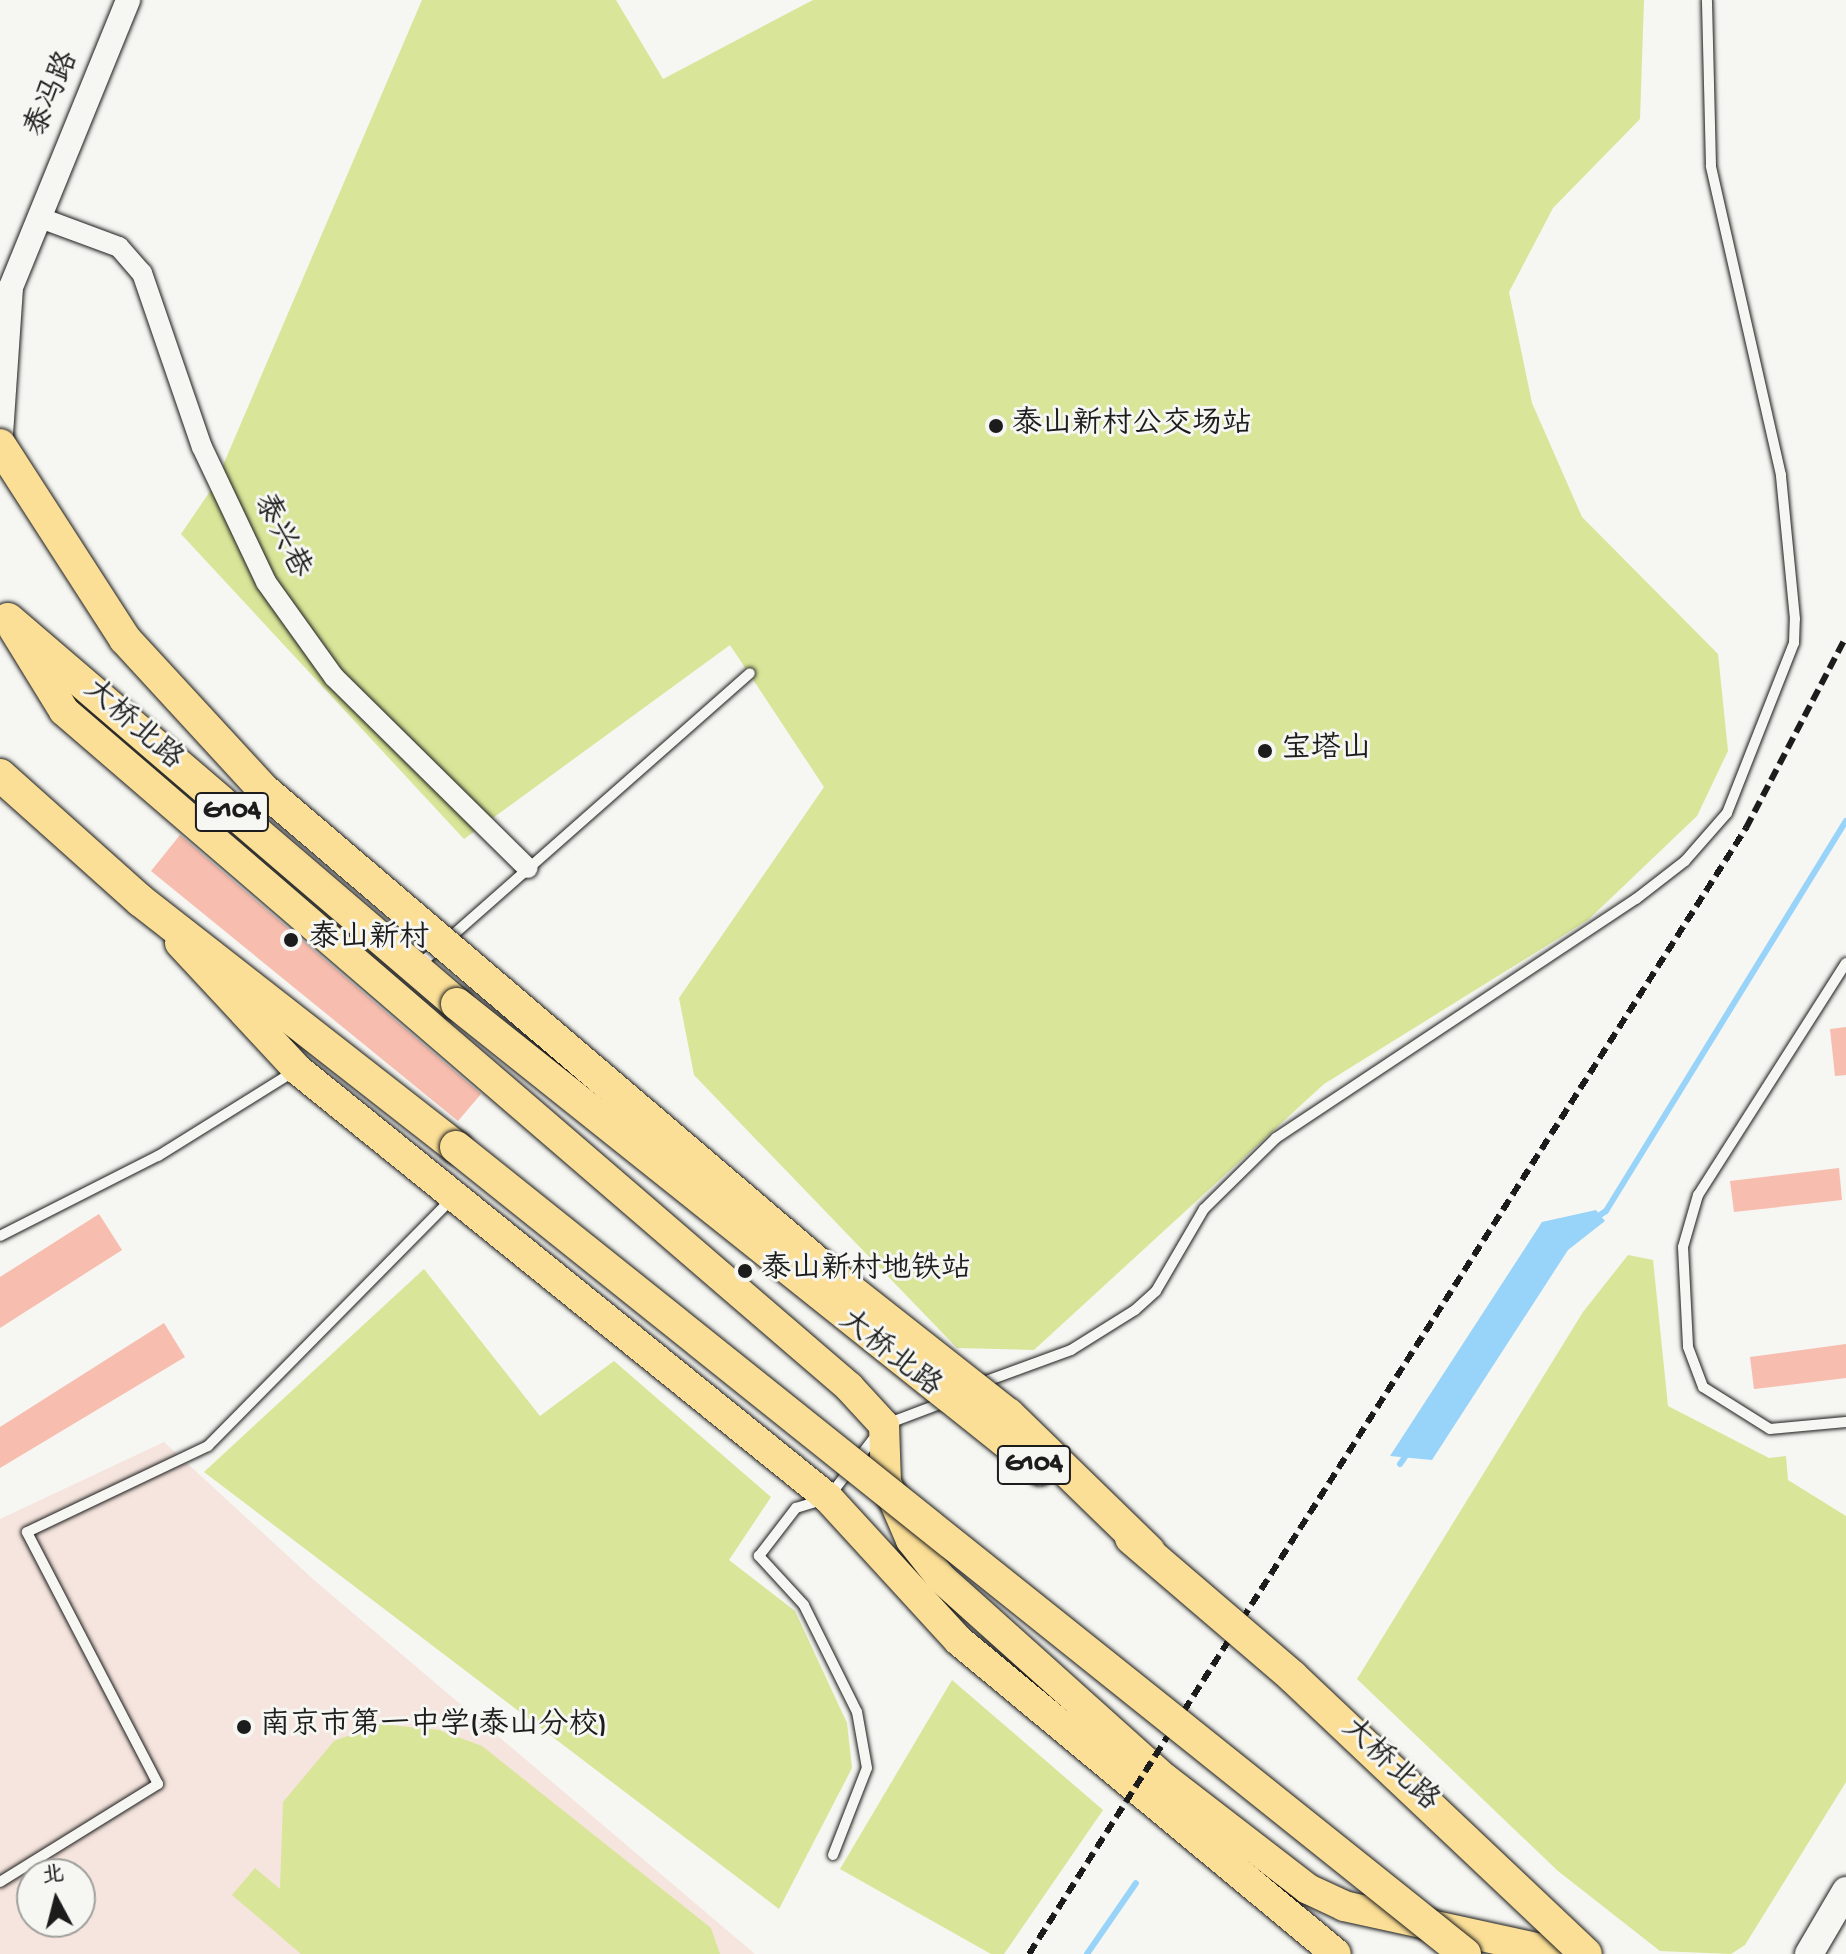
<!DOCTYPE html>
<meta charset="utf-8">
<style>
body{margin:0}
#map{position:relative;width:1846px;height:1954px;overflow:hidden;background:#f6f6f2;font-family:"Gochi Hand","LXGW WenKai TC",sans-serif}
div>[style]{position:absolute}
.built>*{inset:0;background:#f6e5de}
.green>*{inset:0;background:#d9e598}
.water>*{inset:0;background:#98d4f9}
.stream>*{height:6px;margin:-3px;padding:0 3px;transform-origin:3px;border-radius:3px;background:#98d4f9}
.building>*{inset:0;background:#f7bdaf}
.roads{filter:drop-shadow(0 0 2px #1c1c1c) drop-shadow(0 0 2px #1c1c1c)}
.service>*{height:10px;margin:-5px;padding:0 5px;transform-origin:5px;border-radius:5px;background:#f6f6f2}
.minor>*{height:20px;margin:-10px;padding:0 10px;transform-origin:10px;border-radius:10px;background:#f6f6f2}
.tertiary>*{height:24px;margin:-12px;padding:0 12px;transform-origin:12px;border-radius:12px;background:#f6f6f2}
.secondary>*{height:28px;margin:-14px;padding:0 14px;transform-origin:14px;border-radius:14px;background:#f6f6f2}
.primary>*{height:30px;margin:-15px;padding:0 15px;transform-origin:15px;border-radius:15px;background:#fbdf96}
.trunk>*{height:32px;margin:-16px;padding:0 16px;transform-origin:16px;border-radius:16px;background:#fbdf96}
.rail>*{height:6px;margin-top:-3px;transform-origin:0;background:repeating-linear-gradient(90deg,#1c1c1c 0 12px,transparent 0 18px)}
.bridges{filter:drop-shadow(0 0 2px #1c1c1c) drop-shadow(0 0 2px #1c1c1c)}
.trunk-bridge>*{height:32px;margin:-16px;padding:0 16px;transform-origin:16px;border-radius:16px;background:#fbdf96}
.dots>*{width:22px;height:22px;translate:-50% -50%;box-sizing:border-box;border:4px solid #f6f6f2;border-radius:50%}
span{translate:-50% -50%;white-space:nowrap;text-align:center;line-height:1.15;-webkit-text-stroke:6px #f6f6f2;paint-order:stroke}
.shield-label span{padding:2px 6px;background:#f6f6f2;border:2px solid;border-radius:6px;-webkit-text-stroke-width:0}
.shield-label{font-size:28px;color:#1c1c1c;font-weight:700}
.street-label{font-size:30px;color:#1c1c1c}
.poi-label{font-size:30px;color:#1c1c1c}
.left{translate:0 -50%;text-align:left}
.north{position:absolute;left:16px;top:1858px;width:80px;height:80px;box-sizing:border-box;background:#f6f6f2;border:2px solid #9f9f9c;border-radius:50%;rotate:353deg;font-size:22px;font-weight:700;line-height:32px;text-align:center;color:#1c1c1c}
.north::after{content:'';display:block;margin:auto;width:28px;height:36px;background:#1c1c1c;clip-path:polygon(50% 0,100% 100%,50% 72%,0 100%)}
</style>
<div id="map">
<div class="built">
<div style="clip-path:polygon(evenodd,164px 1442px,314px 1580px,755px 1954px,0 1954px,0 1519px,164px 1442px,32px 1874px,80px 1874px,80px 1922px,32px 1922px,32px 1874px)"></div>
</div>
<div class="green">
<div style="clip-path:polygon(422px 0,616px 0,663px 79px,813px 0,1644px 0,1640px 119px,1553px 208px,1509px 292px,1532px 403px,1582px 517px,1718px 654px,1728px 751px,1697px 816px,1588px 920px,1324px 1084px,1034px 1350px,957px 1348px,694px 1075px,679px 998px,824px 787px,730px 645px,464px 839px,181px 534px,215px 484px)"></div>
<div style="clip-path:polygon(1628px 1255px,1653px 1260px,1668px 1406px,1769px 1458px,1786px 1456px,1788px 1480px,1846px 1516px,1846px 1782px,1745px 1945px,1731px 1954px,1660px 1951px,1558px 1871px,1357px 1679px,1583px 1312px)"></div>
<div style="clip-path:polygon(424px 1269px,540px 1416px,614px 1361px,771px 1497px,729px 1560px,795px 1611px,847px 1723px,852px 1768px,779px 1909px,204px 1472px)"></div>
<div style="clip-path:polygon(952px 1680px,1103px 1810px,1004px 1954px,991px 1954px,840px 1869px)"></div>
<div style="clip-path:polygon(380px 1724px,439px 1730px,482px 1746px,711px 1928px,720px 1954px,301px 1954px,232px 1895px,255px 1868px,280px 1889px,283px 1802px,334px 1741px)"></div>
</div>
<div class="water">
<div style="clip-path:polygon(1596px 1210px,1605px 1221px,1568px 1250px,1432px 1460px,1390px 1456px,1542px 1222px)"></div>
</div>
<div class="stream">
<div style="left:1594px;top:1219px;width:14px;rotate:-34deg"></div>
<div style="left:1606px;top:1211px;width:458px;rotate:-58.4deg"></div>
<div style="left:1400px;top:1464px;width:16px;rotate:-55deg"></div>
<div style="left:1087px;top:1954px;width:86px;rotate:-55.4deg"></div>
</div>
<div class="building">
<div style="clip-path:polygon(180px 835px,481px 1094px,458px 1121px,151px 871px)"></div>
<div style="clip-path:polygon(1846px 1027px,1846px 1075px,1835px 1076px,1830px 1029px)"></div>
<div style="clip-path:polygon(1839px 1168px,1842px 1200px,1734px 1212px,1730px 1181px)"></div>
<div style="clip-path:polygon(99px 1214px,122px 1250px,0 1328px,0 1277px)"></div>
<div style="clip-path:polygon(164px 1323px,185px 1357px,0 1468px,0 1427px)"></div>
<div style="clip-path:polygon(1846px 1344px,1846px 1378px,1754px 1389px,1750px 1357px)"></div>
</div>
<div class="roads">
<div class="service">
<div style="left:1846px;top:963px;width:275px;rotate:122.5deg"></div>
<div style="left:1698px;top:1195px;width:54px;rotate:106.1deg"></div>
<div style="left:1683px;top:1247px;width:100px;rotate:87.1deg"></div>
<div style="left:1688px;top:1347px;width:43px;rotate:69.4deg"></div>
<div style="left:1703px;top:1387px;width:79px;rotate:32.1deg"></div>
<div style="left:1770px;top:1429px;width:76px;rotate:-5.3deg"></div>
<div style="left:419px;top:965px;width:441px;rotate:-41.4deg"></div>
<div style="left:0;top:1236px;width:177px;rotate:-26.9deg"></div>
<div style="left:158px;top:1156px;width:163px;rotate:-31.9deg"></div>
<div style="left:981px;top:1383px;width:96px;rotate:-20.1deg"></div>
<div style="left:1071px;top:1350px;width:75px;rotate:-32deg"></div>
<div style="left:1135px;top:1310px;width:28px;rotate:-42deg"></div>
<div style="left:1156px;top:1291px;width:95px;rotate:-59.7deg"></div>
<div style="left:1204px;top:1209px;width:101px;rotate:-44.6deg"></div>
<div style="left:1276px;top:1138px;width:432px;rotate:-33.6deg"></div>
<div style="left:1636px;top:899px;width:62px;rotate:-37.8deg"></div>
<div style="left:1685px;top:861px;width:64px;rotate:-48.8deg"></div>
<div style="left:1727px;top:813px;width:183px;rotate:-68.5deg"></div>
<div style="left:1794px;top:643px;width:24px;rotate:-88deg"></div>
<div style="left:1795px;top:619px;width:145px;rotate:-95.6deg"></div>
<div style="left:1781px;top:475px;width:317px;rotate:-102.8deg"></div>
<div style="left:1711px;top:166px;width:166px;rotate:-91.4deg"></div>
<div style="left:833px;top:1855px;width:93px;rotate:-68.7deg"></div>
<div style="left:867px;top:1768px;width:57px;rotate:-100.1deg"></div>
<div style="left:857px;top:1712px;width:119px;rotate:-116.4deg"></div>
<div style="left:804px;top:1605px;width:67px;rotate:-132.6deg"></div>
<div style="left:759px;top:1556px;width:61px;rotate:-52.4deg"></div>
<div style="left:796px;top:1508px;width:34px;rotate:-17deg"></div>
<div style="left:828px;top:1498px;width:92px;rotate:-52.5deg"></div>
<div style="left:884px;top:1425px;width:65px;rotate:-20.7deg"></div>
<div style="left:0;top:1882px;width:186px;rotate:-31.8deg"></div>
<div style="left:158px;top:1784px;width:284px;rotate:-117.5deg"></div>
<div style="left:27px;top:1532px;width:200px;rotate:-25.4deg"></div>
<div style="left:208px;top:1446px;width:347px;rotate:-45.4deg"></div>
</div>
<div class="minor">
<div style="left:38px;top:217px;width:86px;rotate:20.3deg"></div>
<div style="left:119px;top:247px;width:35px;rotate:49deg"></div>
<div style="left:142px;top:273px;width:184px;rotate:71deg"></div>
<div style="left:202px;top:447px;width:149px;rotate:64.6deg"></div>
<div style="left:266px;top:582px;width:117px;rotate:54.4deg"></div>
<div style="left:334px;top:677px;width:272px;rotate:44.6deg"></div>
</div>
<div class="tertiary">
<div style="left:0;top:449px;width:162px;rotate:-86.1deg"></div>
<div style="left:11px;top:287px;width:310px;rotate:-67.8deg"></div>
</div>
<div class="secondary">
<div style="left:1809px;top:1954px;width:73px;rotate:-59.6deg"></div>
</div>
<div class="primary">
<div style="left:13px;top:628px;width:97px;rotate:58.4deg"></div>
<div style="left:64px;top:711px;width:1036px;rotate:40.73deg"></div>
<div style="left:849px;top:1387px;width:52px;rotate:47.4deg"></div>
<div style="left:884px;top:1425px;width:57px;rotate:88deg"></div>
<div style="left:886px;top:1482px;width:63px;rotate:66.7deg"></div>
<div style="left:911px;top:1540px;width:48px;rotate:51.7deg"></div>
<div style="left:941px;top:1578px;width:300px;rotate:41.9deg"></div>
<div style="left:1164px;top:1778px;width:182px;rotate:37.6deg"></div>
<div style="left:1308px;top:1889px;width:40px;rotate:25deg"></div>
<div style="left:1344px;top:1906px;width:226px;rotate:12.3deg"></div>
<div style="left:180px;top:943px;width:173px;rotate:47.1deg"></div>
<div style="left:298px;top:1070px;width:681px;rotate:38.92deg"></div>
<div style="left:828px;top:1498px;width:193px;rotate:47.5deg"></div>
<div style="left:958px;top:1640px;width:491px;rotate:39.7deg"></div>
</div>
<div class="trunk">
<div style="left:8px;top:619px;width:591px;rotate:40.61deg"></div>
<div style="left:0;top:775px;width:189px;rotate:41.8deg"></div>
<div style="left:141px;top:901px;width:400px;rotate:38deg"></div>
</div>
</div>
<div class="rail">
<div style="left:1029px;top:1954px;width:1335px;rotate:-57.51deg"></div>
<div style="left:1746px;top:828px;width:216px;rotate:-62.4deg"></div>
</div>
<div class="bridges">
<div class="trunk-bridge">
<div style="left:0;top:445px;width:231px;rotate:57.2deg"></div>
<div style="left:125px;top:639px;width:205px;rotate:47.4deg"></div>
<div style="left:264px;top:790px;width:758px;rotate:40.5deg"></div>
<div style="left:840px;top:1282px;width:214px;rotate:38.2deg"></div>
<div style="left:1008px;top:1414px;width:197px;rotate:44.2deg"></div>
<div style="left:457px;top:1004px;width:746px;rotate:38.58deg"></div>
<div style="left:456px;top:1147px;width:1292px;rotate:38.65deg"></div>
<div style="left:1131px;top:1538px;width:213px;rotate:40.6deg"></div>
<div style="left:1293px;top:1677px;width:403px;rotate:43.4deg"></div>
</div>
</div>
<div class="dots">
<div style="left:996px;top:426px;background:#1c1c1c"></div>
<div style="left:1265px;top:751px;background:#1c1c1c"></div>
<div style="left:291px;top:940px;background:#1c1c1c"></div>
<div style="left:745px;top:1271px;background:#1c1c1c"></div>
<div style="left:244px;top:1727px;background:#1c1c1c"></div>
</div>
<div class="shield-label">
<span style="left:232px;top:812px">G104</span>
<span style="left:1034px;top:1465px">G104</span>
</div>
<div class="street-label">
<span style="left:54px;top:95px;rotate:-67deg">泰冯路</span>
<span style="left:280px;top:537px;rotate:63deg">泰兴巷</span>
<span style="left:132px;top:726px;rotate:41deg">大桥北路</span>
<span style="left:889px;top:1355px;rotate:38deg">大桥北路</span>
<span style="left:1389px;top:1766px;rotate:43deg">大桥北路</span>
</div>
<div class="poi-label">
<span class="left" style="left:1012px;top:426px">泰山新村公交场站</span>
<span class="left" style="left:1281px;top:751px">宝塔山</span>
<span class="left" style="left:309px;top:940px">泰山新村</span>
<span class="left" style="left:761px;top:1271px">泰山新村地铁站</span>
<span class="left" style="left:260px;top:1727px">南京市第一中学(泰山分校)</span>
</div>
<div class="north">北</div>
</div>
